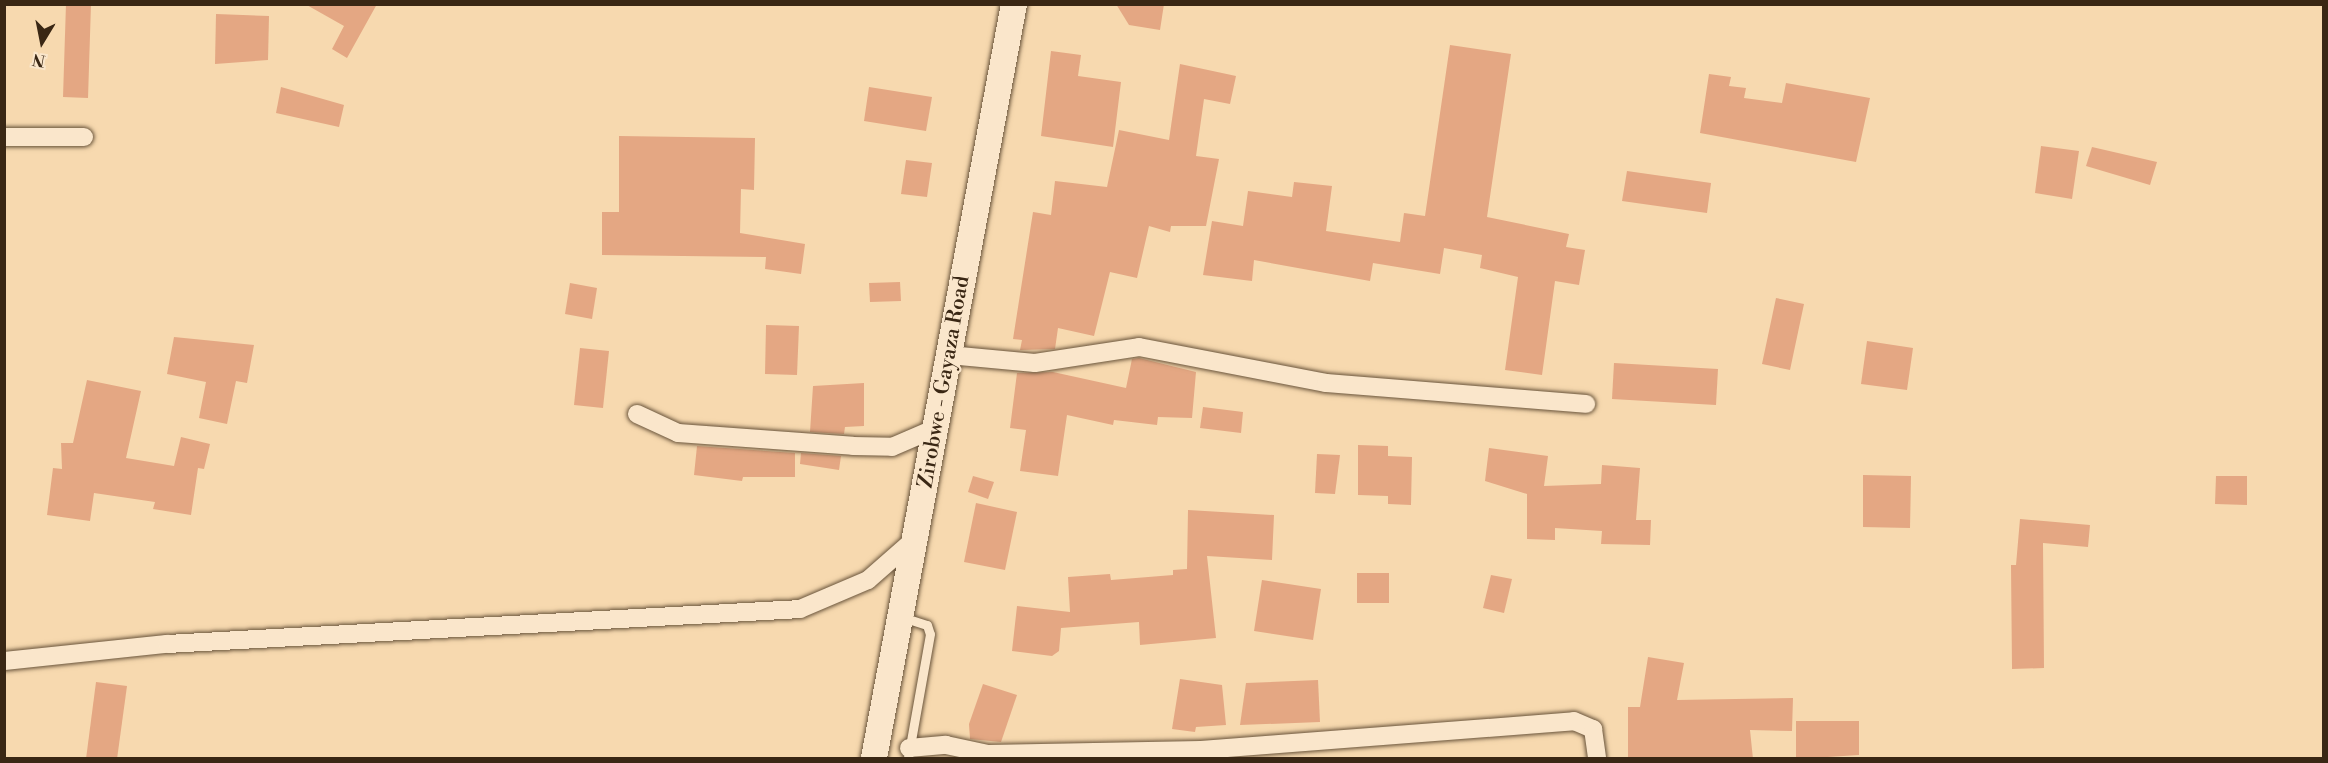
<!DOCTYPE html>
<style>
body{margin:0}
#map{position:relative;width:2328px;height:763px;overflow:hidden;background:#f7d9af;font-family:"Libre Bodoni",serif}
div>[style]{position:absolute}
.building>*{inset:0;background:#e4a783}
.roads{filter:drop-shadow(0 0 2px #69543b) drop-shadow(0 0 2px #69543b)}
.lane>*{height:9px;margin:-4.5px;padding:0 4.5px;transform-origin:4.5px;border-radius:4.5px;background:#fae6cb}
.street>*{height:18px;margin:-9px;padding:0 9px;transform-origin:9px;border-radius:9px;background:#fae6cb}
.secondary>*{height:26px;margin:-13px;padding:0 13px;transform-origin:13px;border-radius:13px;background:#fae6cb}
span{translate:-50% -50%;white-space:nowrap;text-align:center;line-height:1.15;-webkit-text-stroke:4.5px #fae6cb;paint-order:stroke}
.street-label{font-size:21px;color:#3a2714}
.frame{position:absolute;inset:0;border:6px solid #3a2714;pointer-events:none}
.north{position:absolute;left:12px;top:12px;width:60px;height:60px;-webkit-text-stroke:4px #fae6cb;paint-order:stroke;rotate:190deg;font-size:16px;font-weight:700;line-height:24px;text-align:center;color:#3a2714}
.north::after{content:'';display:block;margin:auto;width:21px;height:27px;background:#3a2714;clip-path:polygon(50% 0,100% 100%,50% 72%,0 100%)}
</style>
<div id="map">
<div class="building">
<div style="clip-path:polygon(66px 4px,91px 4px,88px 98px,63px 97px)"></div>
<div style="clip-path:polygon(305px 4px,377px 4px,347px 58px,332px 49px,344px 26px)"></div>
<div style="clip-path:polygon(1116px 4px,1164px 4px,1160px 30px,1129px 25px)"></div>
<div style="clip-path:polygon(216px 14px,269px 16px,268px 60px,215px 64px)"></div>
<div style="clip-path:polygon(1450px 45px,1511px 54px,1487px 217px,1569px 234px,1566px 247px,1585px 250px,1579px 285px,1555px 281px,1542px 375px,1505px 370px,1518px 277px,1480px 268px,1482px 255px,1444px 248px,1440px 274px,1373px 263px,1370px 281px,1254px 260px,1252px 281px,1203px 275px,1212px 221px,1243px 226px,1248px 191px,1292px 197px,1294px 182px,1332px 186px,1326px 231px,1400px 242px,1404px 213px,1425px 216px)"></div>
<div style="clip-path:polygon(1051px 51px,1081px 55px,1078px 76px,1121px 82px,1113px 147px,1041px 136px)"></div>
<div style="clip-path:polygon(1180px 64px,1236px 76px,1230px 104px,1204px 99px,1196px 156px,1219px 159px,1206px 226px,1171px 226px,1170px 232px,1149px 226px,1137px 278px,1110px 272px,1094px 336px,1058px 328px,1055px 349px,1020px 350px,1022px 340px,1013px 339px,1033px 212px,1051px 215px,1055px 181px,1107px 187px,1119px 130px,1169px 140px)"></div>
<div style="clip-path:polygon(1709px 74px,1731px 77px,1729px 86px,1746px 88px,1744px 98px,1782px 103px,1786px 83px,1870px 98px,1856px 162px,1700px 133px)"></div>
<div style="clip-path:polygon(281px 87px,344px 105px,339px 127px,276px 113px)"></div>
<div style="clip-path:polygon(869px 87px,932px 97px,926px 131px,864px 121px)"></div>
<div style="clip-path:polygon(619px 136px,755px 138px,754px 190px,741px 189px,740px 233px,805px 244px,801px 274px,765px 269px,766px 257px,602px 255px,602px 212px,619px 212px)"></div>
<div style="clip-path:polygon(2041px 146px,2079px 151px,2072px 199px,2035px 193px)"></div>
<div style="clip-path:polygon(2092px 147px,2157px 162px,2150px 185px,2086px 166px)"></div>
<div style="clip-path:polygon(906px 160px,932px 163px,927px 197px,901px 194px)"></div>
<div style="clip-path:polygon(1627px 171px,1711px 183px,1707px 213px,1622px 201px)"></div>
<div style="clip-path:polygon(900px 282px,901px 301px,870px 302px,869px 283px)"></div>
<div style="clip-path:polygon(570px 283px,597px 288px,592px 319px,565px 314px)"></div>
<div style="clip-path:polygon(1776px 298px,1804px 304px,1790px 370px,1762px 364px)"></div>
<div style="clip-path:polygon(766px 325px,799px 326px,797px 375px,765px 374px)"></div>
<div style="clip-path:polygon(174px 337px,254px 345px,247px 383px,236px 381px,227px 424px,199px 418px,206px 382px,167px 374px)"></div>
<div style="clip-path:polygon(1867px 341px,1913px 348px,1907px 390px,1861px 384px)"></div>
<div style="clip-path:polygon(580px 348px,609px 351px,603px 408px,574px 405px)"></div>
<div style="clip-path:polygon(1139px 358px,1196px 372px,1192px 418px,1158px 417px,1157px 425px,1114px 420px,1113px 425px,1067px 415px,1058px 476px,1020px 471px,1026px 430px,1010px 428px,1017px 373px,1053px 372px,1126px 388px,1132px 359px)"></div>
<div style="clip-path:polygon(1614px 363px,1718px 369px,1716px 405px,1612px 399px)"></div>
<div style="clip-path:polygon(87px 380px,141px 391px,126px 458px,174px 466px,181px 437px,210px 444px,204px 469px,198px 468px,191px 515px,153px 509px,155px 502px,94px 493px,90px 521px,47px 515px,53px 468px,62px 469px,61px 443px,73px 443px)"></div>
<div style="clip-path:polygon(864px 383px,864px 426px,845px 427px,844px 434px,810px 432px,813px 386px)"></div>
<div style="clip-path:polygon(1203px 407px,1243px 412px,1241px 433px,1200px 428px)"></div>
<div style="clip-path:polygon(1358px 445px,1388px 446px,1388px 456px,1412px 457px,1411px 505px,1388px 504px,1388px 496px,1358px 495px)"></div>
<div style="clip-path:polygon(697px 446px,795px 453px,795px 477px,743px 477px,742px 481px,694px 475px)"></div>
<div style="clip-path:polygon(1489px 448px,1548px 456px,1544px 486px,1601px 484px,1602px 465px,1640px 468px,1636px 520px,1651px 520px,1650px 545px,1601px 544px,1602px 531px,1555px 528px,1555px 540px,1527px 539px,1527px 494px,1485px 481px)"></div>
<div style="clip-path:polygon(801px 453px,841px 456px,839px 470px,800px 464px)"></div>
<div style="clip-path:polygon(1317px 454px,1340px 455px,1335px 494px,1315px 493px)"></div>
<div style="clip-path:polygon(1863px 475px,1911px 476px,1910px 528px,1863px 527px)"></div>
<div style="clip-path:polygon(973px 476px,994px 482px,988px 499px,968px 492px)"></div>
<div style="clip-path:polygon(2216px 476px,2247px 476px,2247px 505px,2215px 504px)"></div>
<div style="clip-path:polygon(976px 503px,1017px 512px,1005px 570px,964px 562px)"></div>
<div style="clip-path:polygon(1188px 510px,1274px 515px,1272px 560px,1207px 556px,1216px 638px,1140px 645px,1139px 622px,1061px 628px,1059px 651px,1052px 656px,1012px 651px,1017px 606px,1070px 612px,1068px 577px,1110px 574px,1111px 580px,1173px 575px,1173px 570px,1187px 569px)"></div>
<div style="clip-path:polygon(2020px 519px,2090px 525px,2088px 547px,2043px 543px,2044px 668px,2012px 669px,2011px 565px,2016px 565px)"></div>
<div style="clip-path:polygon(1357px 573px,1389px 573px,1389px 603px,1357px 603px)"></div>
<div style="clip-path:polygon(1491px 575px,1512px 579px,1504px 613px,1483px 608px)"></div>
<div style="clip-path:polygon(1262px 580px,1321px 589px,1313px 640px,1254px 631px)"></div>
<div style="clip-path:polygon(1648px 657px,1684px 663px,1677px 700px,1793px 698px,1792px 731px,1750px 730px,1753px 759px,1628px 758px,1628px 707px,1640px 707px)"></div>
<div style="clip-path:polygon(1180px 679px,1222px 685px,1226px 725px,1196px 727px,1195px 732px,1172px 729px)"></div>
<div style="clip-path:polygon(1318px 680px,1320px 722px,1240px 725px,1246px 683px)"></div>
<div style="clip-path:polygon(96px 682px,127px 686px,117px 759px,86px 759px)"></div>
<div style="clip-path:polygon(983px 684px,1017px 695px,1001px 742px,970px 739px,969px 724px)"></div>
<div style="clip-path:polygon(1796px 721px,1859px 721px,1859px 755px,1796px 759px)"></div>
</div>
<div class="roads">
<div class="lane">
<div style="left:902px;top:617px;width:26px;rotate:18deg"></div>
<div style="left:927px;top:625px;width:9px;rotate:72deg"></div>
<div style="left:930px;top:634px;width:126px;rotate:100.1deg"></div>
</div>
<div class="street">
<div style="left:4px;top:137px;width:80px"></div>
<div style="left:949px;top:355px;width:86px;rotate:5.3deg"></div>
<div style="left:1035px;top:363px;width:105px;rotate:-8.7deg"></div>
<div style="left:1139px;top:347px;width:190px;rotate:10.9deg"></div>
<div style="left:1326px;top:383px;width:261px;rotate:4.6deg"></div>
<div style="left:637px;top:414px;width:45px;rotate:24.9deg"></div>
<div style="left:678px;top:433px;width:175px;rotate:4.2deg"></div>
<div style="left:853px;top:446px;width:39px;rotate:1deg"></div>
<div style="left:892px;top:447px;width:48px;rotate:-23.4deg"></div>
<div style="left:4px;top:661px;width:164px;rotate:-6deg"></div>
<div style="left:167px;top:644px;width:634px;rotate:-3.16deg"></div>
<div style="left:800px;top:609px;width:74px;rotate:-23.1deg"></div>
<div style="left:868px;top:580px;width:64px;rotate:-41.2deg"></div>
<div style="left:909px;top:748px;width:37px;rotate:-5deg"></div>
<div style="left:946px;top:745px;width:43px;rotate:12.1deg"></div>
<div style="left:988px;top:754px;width:213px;rotate:-1.1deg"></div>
<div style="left:1201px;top:750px;width:374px;rotate:-4.4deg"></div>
<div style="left:1574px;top:721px;width:21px;rotate:23deg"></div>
<div style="left:1593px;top:729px;width:29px;rotate:82deg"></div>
</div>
<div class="secondary">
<div style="left:874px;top:758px;width:767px;rotate:-79.48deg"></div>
</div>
</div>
<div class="street-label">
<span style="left:944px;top:382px;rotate:-80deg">Zirobwe - Gayaza Road</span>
</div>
<div class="frame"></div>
<div class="north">N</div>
</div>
